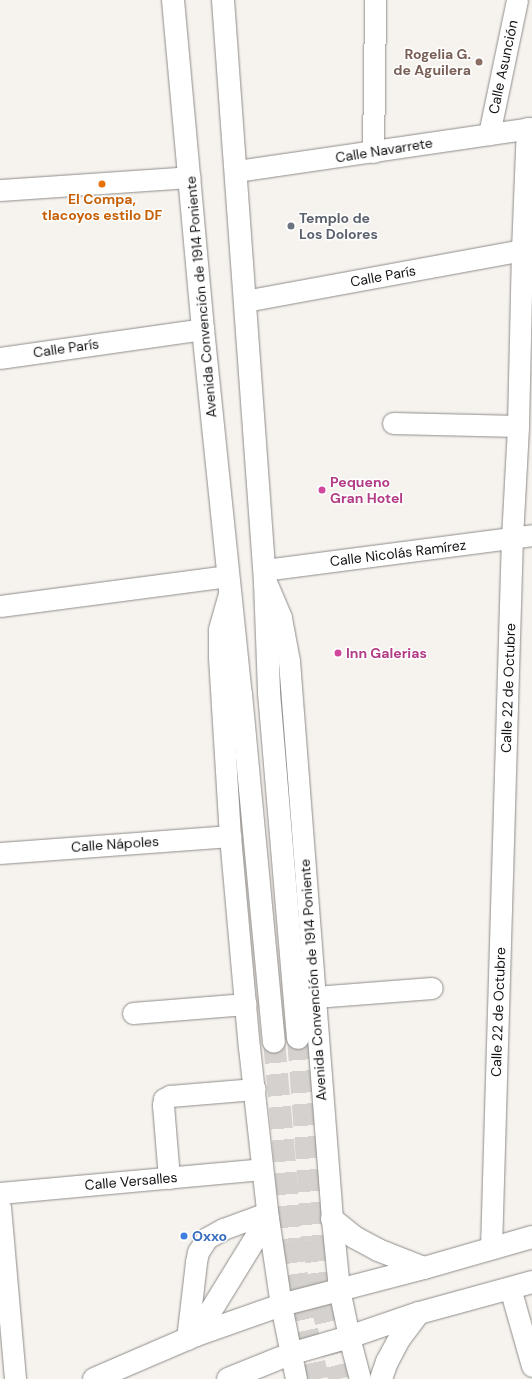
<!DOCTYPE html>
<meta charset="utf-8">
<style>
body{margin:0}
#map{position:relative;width:532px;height:1379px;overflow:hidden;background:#f6f3ef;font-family:"DM Sans",sans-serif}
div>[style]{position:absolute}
.major-tunnel>*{height:22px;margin-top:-11px;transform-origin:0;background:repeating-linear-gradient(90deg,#d4d1ce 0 22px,transparent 0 33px)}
.roads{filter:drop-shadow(0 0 1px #8f8c89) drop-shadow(0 0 1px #8f8c89)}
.minor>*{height:21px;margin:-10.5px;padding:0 10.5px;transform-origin:10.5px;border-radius:10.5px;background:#fff}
.major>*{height:22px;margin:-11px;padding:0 11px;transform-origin:11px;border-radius:11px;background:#fff}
.dots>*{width:11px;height:11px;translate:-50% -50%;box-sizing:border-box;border:2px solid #fff;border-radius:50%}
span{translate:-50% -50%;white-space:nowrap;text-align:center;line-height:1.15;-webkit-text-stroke:3px #fff;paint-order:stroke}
.education-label{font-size:14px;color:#785e54;font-weight:700}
.right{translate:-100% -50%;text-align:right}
.street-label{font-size:14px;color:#141312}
.food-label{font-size:14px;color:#c56008;font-weight:700}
.worship-label{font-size:14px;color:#5b616d;font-weight:700}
.left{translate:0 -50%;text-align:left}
.hotel-label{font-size:14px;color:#b23c85;font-weight:700}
.shop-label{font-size:14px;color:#366cbe;font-weight:700}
</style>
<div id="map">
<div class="major-tunnel">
<div style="left:298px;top:1038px;width:203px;rotate:85.8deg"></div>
<div style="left:313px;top:1240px;width:62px;rotate:82.5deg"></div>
<div style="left:321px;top:1301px;width:80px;rotate:77deg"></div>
<div style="left:274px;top:1041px;width:201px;rotate:84.9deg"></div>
<div style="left:292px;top:1241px;width:58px;rotate:82deg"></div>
<div style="left:300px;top:1298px;width:83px;rotate:77.5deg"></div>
</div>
<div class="roads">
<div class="minor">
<div style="left:489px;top:134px;width:137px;rotate:-78.2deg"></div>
<div style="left:373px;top:152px;width:152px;rotate:-89.2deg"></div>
<div style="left:236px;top:171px;width:299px;rotate:-8.3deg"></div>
<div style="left:0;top:190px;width:190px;rotate:-3.9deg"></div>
<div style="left:245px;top:301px;width:282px;rotate:-10.4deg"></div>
<div style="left:0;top:358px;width:205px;rotate:-8.1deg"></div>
<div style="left:393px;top:423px;width:125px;rotate:1.4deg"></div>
<div style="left:264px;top:570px;width:270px;rotate:-7.4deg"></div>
<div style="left:266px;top:582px;width:39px;rotate:67deg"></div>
<div style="left:281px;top:618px;width:44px;rotate:79.5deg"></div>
<div style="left:289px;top:661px;width:560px;rotate:85.59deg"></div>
<div style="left:332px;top:1219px;width:70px;rotate:84.3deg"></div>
<div style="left:339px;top:1289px;width:49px;rotate:78.2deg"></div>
<div style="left:349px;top:1337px;width:43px;rotate:75.3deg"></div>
<div style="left:229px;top:594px;width:37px;rotate:106deg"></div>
<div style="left:219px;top:630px;width:27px;rotate:90deg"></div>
<div style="left:219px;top:657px;width:179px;rotate:86.5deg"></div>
<div style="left:230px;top:836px;width:212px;rotate:84.9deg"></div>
<div style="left:249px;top:1047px;width:172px;rotate:83.7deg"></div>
<div style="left:268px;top:1218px;width:88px;rotate:81.5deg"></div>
<div style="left:281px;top:1305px;width:76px;rotate:78.5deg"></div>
<div style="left:0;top:606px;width:229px;rotate:-7.5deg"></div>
<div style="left:0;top:853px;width:231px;rotate:-4.2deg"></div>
<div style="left:315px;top:997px;width:117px;rotate:-4.4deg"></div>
<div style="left:133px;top:1013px;width:113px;rotate:-4.6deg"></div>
<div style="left:169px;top:1178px;width:73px;rotate:-94.7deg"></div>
<div style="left:163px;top:1105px;width:6px;rotate:-81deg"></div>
<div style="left:164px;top:1099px;width:7px;rotate:-27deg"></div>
<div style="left:170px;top:1096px;width:85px;rotate:-4.7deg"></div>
<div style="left:0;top:1193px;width:263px;rotate:-5.2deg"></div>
<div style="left:0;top:1207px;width:173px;rotate:85deg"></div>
<div style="left:491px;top:1248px;width:710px;rotate:-88.31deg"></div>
<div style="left:512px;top:538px;width:112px;rotate:-86.9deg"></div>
<div style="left:518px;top:426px;width:176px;rotate:-88.7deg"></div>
<div style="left:522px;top:250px;width:122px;rotate:-87.7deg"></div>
<div style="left:510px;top:1288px;width:81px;rotate:74.2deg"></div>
<div style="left:187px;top:1339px;width:78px;rotate:-83.3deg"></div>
<div style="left:196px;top:1262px;width:10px;rotate:-79deg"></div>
<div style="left:198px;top:1252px;width:17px;rotate:-57deg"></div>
<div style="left:207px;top:1238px;width:18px;rotate:-29deg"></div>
<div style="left:223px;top:1229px;width:47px;rotate:-20deg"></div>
</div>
<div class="major">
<div style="left:173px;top:0;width:330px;rotate:84.8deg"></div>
<div style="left:203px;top:329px;width:367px;rotate:84.1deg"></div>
<div style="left:241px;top:694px;width:349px;rotate:84.6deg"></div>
<div style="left:223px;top:0;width:584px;rotate:85.87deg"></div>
<div style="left:265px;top:582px;width:111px;rotate:87.9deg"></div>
<div style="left:269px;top:693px;width:346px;rotate:85.2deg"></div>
<div style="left:332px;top:1219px;width:28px;rotate:39deg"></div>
<div style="left:354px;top:1237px;width:27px;rotate:28deg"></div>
<div style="left:378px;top:1250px;width:49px;rotate:21.4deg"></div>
<div style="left:196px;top:1335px;width:137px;rotate:-58.4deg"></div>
<div style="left:94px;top:1379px;width:111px;rotate:-23.3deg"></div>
<div style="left:196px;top:1335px;width:90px;rotate:-19.4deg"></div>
<div style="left:281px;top:1305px;width:148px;rotate:-14.5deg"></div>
<div style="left:424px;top:1268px;width:112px;rotate:-16deg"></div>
<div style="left:228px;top:1379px;width:67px;rotate:-22deg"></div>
<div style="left:290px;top:1354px;width:61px;rotate:-16.1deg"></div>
<div style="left:349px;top:1337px;width:74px;rotate:-18.9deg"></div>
<div style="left:419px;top:1313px;width:117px;rotate:-15.3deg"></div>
<div style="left:381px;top:1379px;width:18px;rotate:-71deg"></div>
<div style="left:387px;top:1362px;width:27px;rotate:-62deg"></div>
<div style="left:400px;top:1338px;width:31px;rotate:-53deg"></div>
</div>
</div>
<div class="dots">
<div style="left:479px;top:62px;background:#8d6e63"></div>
<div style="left:102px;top:184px;background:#e8710a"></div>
<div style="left:291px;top:226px;background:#6b7280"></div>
<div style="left:322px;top:490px;background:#d1479c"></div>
<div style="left:338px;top:653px;background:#d1479c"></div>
<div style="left:184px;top:1236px;background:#3f7fe0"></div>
</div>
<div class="education-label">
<span class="right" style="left:471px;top:62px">Rogelia G.<br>de Aguilera</span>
</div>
<div class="street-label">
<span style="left:503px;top:67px;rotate:-78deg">Calle Asunción</span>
<span style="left:384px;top:150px;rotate:-9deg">Calle Navarrete</span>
<span style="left:383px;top:276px;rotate:-10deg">Calle París</span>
<span style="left:201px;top:297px;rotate:-95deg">Avenida Convención de 1914 Poniente</span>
<span style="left:66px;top:348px;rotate:-8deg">Calle París</span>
<span style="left:398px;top:553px;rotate:-7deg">Calle Nicolás Ramírez</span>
<span style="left:508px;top:688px;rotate:-88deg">Calle 22 de Octubre</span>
<span style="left:115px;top:844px;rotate:-4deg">Calle Nápoles</span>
<span style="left:313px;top:980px;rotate:-94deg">Avenida Convención de 1914 Poniente</span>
<span style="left:498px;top:1012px;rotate:-88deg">Calle 22 de Octubre</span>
<span style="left:131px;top:1181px;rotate:-5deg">Calle Versalles</span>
</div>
<div class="food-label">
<span style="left:102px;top:207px">El Compa,<br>tlacoyos estilo DF</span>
</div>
<div class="worship-label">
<span class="left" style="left:299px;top:226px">Templo de<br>Los Dolores</span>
</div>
<div class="hotel-label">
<span class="left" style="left:330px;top:490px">Pequeno<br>Gran Hotel</span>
<span class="left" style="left:346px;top:653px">Inn Galerias</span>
</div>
<div class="shop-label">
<span class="left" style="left:192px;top:1236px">Oxxo</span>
</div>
</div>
